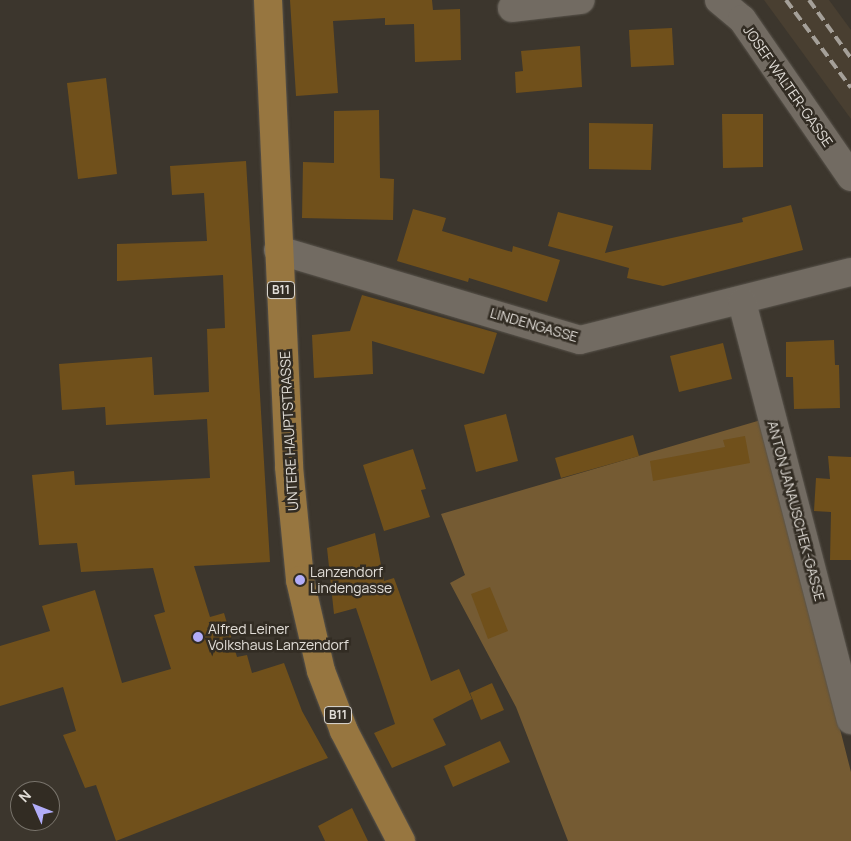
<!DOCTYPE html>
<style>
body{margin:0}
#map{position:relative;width:851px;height:841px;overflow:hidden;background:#3c362d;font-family:Manrope,sans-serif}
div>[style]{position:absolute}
.built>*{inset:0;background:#493f31}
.green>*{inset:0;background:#755b33}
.building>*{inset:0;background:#70501b}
.roads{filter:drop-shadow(0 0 1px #58534b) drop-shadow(0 0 1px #58534b)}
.minor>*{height:28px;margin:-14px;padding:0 14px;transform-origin:14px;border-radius:14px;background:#726b62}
.major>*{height:28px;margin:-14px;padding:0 14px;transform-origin:14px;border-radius:14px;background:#977640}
.rail>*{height:4px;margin-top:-2px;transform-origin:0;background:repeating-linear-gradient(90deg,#a5a099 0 10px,transparent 0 15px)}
.dots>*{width:14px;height:14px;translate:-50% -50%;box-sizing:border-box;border:2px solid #322c23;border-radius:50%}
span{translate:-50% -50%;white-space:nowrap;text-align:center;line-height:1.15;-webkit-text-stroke:5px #322c23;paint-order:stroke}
.shield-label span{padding:1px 4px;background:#322c23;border:1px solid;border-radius:4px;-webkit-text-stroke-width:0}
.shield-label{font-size:12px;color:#e1ddd7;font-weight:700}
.street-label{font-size:14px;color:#e1ddd7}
.poi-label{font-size:14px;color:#e1ddd7}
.left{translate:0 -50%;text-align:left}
.north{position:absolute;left:10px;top:781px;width:50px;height:50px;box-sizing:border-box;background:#322c23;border:1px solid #78736b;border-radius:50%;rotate:314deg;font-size:14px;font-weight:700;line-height:20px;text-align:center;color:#e1ddd7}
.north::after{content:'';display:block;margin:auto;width:18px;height:22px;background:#b2adf9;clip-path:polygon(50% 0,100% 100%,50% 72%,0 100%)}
</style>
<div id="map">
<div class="built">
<div style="clip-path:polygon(764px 0,829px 0,851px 30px,851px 119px)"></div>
</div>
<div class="green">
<div style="clip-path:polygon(761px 420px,851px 772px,851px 841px,568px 841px,516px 707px,450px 583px,465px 575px,441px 514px)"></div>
</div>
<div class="building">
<div style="clip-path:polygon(290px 0,432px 0,433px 10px,460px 9px,461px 60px,415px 62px,414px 24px,385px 25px,385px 18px,333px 21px,338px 93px,296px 96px)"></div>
<div style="clip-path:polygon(672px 28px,674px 65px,631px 67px,629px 30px)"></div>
<div style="clip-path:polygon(580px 46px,582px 87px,516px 93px,515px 72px,523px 71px,521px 51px)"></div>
<div style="clip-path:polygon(106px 78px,117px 174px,78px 179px,67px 83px)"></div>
<div style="clip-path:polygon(379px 110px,380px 178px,394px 179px,393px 220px,302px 218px,303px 162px,334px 163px,334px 111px)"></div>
<div style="clip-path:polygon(722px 114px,763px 114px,763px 167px,723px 168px)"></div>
<div style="clip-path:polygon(589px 123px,653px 124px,651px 170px,589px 169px)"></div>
<div style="clip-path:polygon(246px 161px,270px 562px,194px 566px,210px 617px,224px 613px,237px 657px,247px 655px,252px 673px,284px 663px,302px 711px,328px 758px,116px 841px,96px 785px,85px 788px,63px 735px,76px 731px,63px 687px,0 706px,0 646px,50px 631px,42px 606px,95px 590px,122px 683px,171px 669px,154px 615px,165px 612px,153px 568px,81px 572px,77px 543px,39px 545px,32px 475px,74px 471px,75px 485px,210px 478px,207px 419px,106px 425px,105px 407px,62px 410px,59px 364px,152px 357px,154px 395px,209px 392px,207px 329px,225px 328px,223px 275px,117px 281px,117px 244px,207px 241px,204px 193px,172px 195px,170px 166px)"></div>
<div style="clip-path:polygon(791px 205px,803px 250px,663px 286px,627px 278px,629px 268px,548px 246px,558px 212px,613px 226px,605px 253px,743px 222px,742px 218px)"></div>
<div style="clip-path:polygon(413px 209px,446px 218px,442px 231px,512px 252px,513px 246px,560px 260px,547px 302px,469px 278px,468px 282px,397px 261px)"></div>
<div style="clip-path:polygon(362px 295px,497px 333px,484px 374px,372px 341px,373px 374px,314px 378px,312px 335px,350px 331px)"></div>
<div style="clip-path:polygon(834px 340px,835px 365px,839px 365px,840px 408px,794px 409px,793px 377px,786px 377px,786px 342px)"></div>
<div style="clip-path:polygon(723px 343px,732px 379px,679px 392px,670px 356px)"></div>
<div style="clip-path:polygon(506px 414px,518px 461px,476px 472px,464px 425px)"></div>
<div style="clip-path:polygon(633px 435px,639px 456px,561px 478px,555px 458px)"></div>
<div style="clip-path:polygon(745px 436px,750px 463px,653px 481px,650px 461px,725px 447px,723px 440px)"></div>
<div style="clip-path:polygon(413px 449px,426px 489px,421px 490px,430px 517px,384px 531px,363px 465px)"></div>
<div style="clip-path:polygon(828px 456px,851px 457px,851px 560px,830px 560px,831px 512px,814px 511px,816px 478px,830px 479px)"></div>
<div style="clip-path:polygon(375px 533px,384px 581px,394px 578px,431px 681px,459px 669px,472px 699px,433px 719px,446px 745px,392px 768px,374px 733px,395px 724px,356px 608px,334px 614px,327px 548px)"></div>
<div style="clip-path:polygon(490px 587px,508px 631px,488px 639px,471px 594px)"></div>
<div style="clip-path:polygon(492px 683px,504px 710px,481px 720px,470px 693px)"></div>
<div style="clip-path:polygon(500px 741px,510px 762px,453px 787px,444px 766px)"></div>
<div style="clip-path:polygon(352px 808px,368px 841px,325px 841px,318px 826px)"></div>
</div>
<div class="roads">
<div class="minor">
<div style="left:719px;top:0;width:30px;rotate:40deg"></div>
<div style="left:742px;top:19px;width:192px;rotate:55.4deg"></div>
<div style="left:512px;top:8px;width:69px;rotate:-6.6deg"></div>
<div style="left:278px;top:250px;width:315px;rotate:16.6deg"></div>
<div style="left:580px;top:340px;width:279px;rotate:-14.1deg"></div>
<div style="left:742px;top:302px;width:432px;rotate:75.4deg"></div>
</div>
<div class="major">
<div style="left:268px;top:0;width:467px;rotate:87.4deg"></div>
<div style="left:289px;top:467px;width:114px;rotate:84.4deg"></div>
<div style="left:300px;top:580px;width:93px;rotate:77deg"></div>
<div style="left:321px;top:671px;width:64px;rotate:69deg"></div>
<div style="left:344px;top:731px;width:124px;rotate:62.6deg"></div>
</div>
</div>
<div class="rail">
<div style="left:786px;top:0;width:109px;rotate:53.5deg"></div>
<div style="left:809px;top:0;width:72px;rotate:54.1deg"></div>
</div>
<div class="dots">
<div style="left:300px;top:580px;background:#b2adf9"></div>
<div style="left:198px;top:637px;background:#b2adf9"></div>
</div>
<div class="shield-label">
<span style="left:281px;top:290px">B11</span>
<span style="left:338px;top:715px">B11</span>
</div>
<div class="street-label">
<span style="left:788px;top:86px;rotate:55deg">JOSEF WALTER-GASSE</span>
<span style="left:534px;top:325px;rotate:16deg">LINDENGASSE</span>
<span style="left:289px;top:431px;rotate:-93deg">UNTERE HAUPTSTRASSE</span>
<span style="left:796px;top:511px;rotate:75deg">ANTON JANAUSCHEK-GASSE</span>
</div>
<div class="poi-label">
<span class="left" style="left:310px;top:580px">Lanzendorf<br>Lindengasse</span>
<span class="left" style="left:208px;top:637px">Alfred Leiner<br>Volkshaus Lanzendorf</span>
</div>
<div class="north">N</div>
</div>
